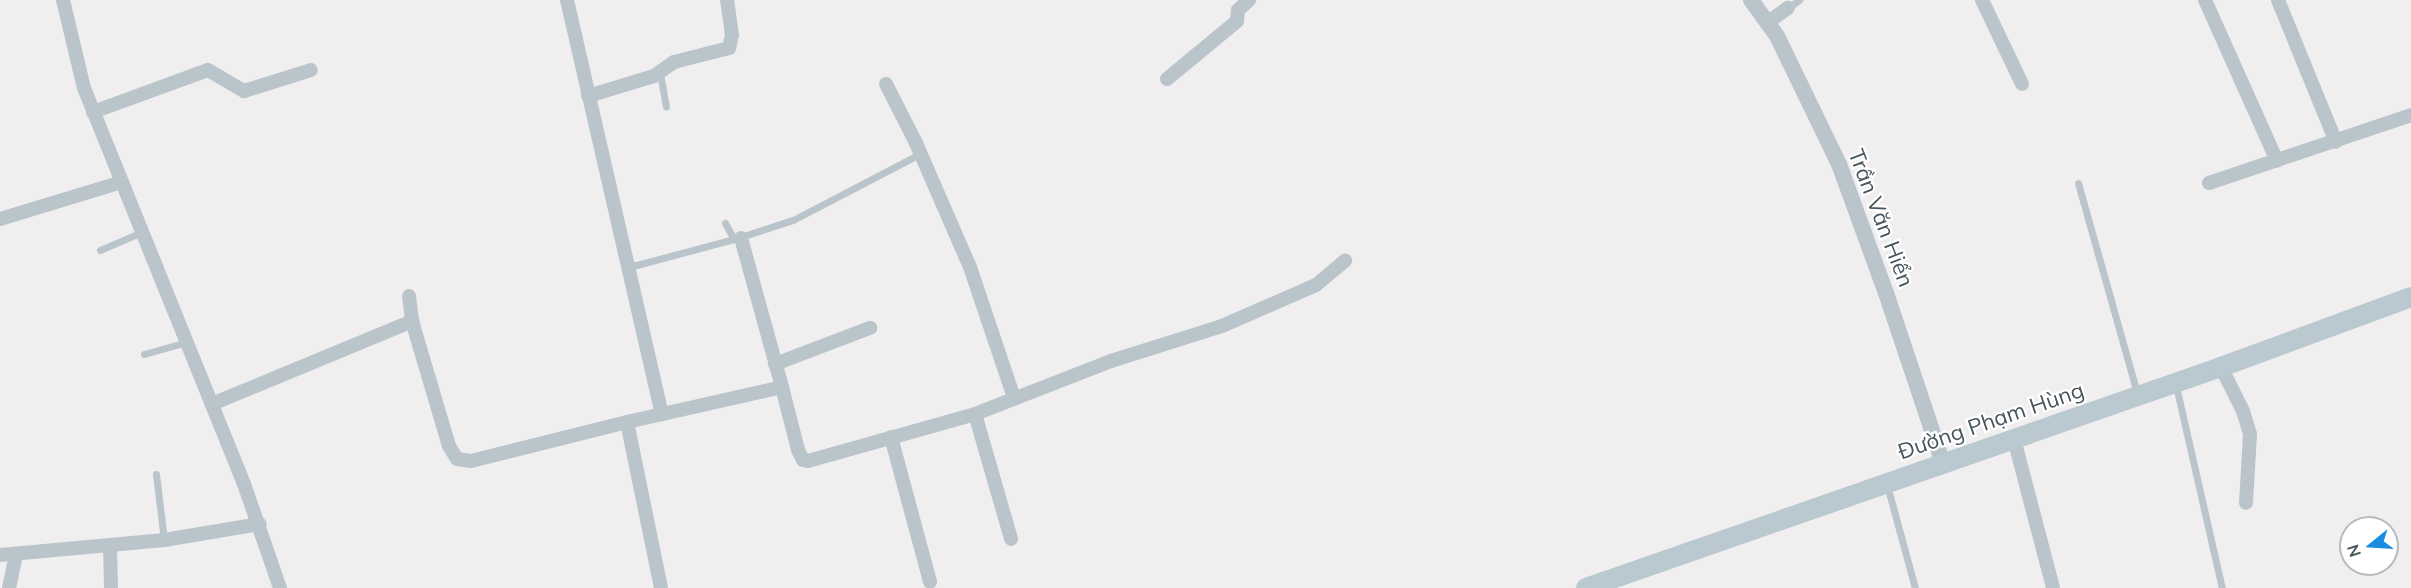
<!DOCTYPE html>
<meta charset="utf-8">
<style>
body{margin:0}
#map{position:relative;width:2411px;height:588px;overflow:hidden;background:#f1eeef;font-family:Mulish,sans-serif}
div>[style]{position:absolute}
.service>*{height:7px;margin:-3.5px;padding:0 3.5px;transform-origin:3.5px;border-radius:3.5px;background:#bac5cb}
.minor>*{height:14px;margin:-7px;padding:0 7px;transform-origin:7px;border-radius:7px;background:#bac5cb}
.tertiary>*{height:16px;margin:-8px;padding:0 8px;transform-origin:8px;border-radius:8px;background:#bac5cb}
.secondary>*{height:20px;margin:-10px;padding:0 10px;transform-origin:10px;border-radius:10px;background:#bac8d0}
span{translate:-50% -50%;white-space:nowrap;text-align:center;line-height:1.15;-webkit-text-stroke:4.5px #fff;paint-order:stroke}
.street-label{font-size:22px;color:#47555c}
.north{position:absolute;left:2339px;top:516px;width:60px;height:60px;box-sizing:border-box;background:#fff;border:2px solid #b5bbbe;border-radius:50%;rotate:252deg;font-size:16px;font-weight:700;line-height:24px;text-align:center;color:#47555c}
.north::after{content:'';display:block;margin:auto;width:21px;height:27px;background:#1a8cdf;clip-path:polygon(50% 0,100% 100%,50% 72%,0 100%)}
</style>
<div id="map">
<div class="service">
<div style="left:1788px;top:8px;width:14px;rotate:-36deg"></div>
<div style="left:660px;top:73px;width:34px;rotate:80deg"></div>
<div style="left:2078px;top:183px;width:218px;rotate:74.3deg"></div>
<div style="left:725px;top:223px;width:18px;rotate:61deg"></div>
<div style="left:734px;top:239px;width:62px;rotate:-17.9deg"></div>
<div style="left:793px;top:220px;width:143px;rotate:-27.5deg"></div>
<div style="left:100px;top:250px;width:46px;rotate:-23.2deg"></div>
<div style="left:629px;top:267px;width:109px;rotate:-14.9deg"></div>
<div style="left:144px;top:354px;width:45px;rotate:-15.6deg"></div>
<div style="left:2176px;top:386px;width:207px;rotate:77.2deg"></div>
<div style="left:156px;top:474px;width:66px;rotate:83.1deg"></div>
<div style="left:1887px;top:485px;width:107px;rotate:74.8deg"></div>
</div>
<div class="minor">
<div style="left:63px;top:0;width:90px;rotate:76.6deg"></div>
<div style="left:84px;top:88px;width:427px;rotate:68deg"></div>
<div style="left:244px;top:484px;width:110px;rotate:70.9deg"></div>
<div style="left:567px;top:0;width:425px;rotate:77.1deg"></div>
<div style="left:1982px;top:0;width:93px;rotate:64.5deg"></div>
<div style="left:2205px;top:0;width:176px;rotate:65.9deg"></div>
<div style="left:2278px;top:0;width:153px;rotate:67.8deg"></div>
<div style="left:1767px;top:23px;width:26px;rotate:-36deg"></div>
<div style="left:1167px;top:79px;width:91px;rotate:-39.6deg"></div>
<div style="left:1237px;top:21px;width:11px;rotate:-85deg"></div>
<div style="left:1238px;top:10px;width:15px;rotate:-42deg"></div>
<div style="left:886px;top:84px;width:66px;rotate:63deg"></div>
<div style="left:916px;top:143px;width:135px;rotate:66.5deg"></div>
<div style="left:970px;top:267px;width:138px;rotate:71.4deg"></div>
<div style="left:588px;top:96px;width:69px;rotate:-16.9deg"></div>
<div style="left:654px;top:76px;width:24px;rotate:-35deg"></div>
<div style="left:674px;top:62px;width:57px;rotate:-14.3deg"></div>
<div style="left:729px;top:48px;width:13px;rotate:-77deg"></div>
<div style="left:732px;top:35px;width:35px;rotate:-98deg"></div>
<div style="left:93px;top:112px;width:122px;rotate:-20.1deg"></div>
<div style="left:208px;top:70px;width:42px;rotate:30.3deg"></div>
<div style="left:244px;top:91px;width:70px;rotate:-17.4deg"></div>
<div style="left:2209px;top:183px;width:213px;rotate:-18.6deg"></div>
<div style="left:0;top:219px;width:127px;rotate:-16.9deg"></div>
<div style="left:741px;top:238px;width:155px;rotate:74.6deg"></div>
<div style="left:409px;top:296px;width:25px;rotate:83deg"></div>
<div style="left:775px;top:364px;width:102px;rotate:-20.8deg"></div>
<div style="left:2221px;top:367px;width:49px;rotate:63.4deg"></div>
<div style="left:2243px;top:411px;width:24px;rotate:73deg"></div>
<div style="left:2250px;top:434px;width:69px;rotate:93.3deg"></div>
<div style="left:212px;top:404px;width:217px;rotate:-22.5deg"></div>
<div style="left:412px;top:321px;width:130px;rotate:73.5deg"></div>
<div style="left:449px;top:446px;width:15px;rotate:58deg"></div>
<div style="left:457px;top:459px;width:14px;rotate:8deg"></div>
<div style="left:471px;top:461px;width:161px;rotate:-14deg"></div>
<div style="left:627px;top:422px;width:169px;rotate:78.4deg"></div>
<div style="left:975px;top:414px;width:130px;rotate:73.9deg"></div>
<div style="left:627px;top:422px;width:159px;rotate:-12.7deg"></div>
<div style="left:782px;top:387px;width:65px;rotate:75.7deg"></div>
<div style="left:798px;top:450px;width:11px;rotate:63deg"></div>
<div style="left:803px;top:460px;width:5px;rotate:11deg"></div>
<div style="left:808px;top:461px;width:173px;rotate:-15.7deg"></div>
<div style="left:975px;top:414px;width:146px;rotate:-21.3deg"></div>
<div style="left:1111px;top:361px;width:116px;rotate:-17.5deg"></div>
<div style="left:1222px;top:326px;width:103px;rotate:-23.6deg"></div>
<div style="left:1316px;top:285px;width:38px;rotate:-40deg"></div>
<div style="left:891px;top:437px;width:150px;rotate:74.9deg"></div>
<div style="left:2014px;top:439px;width:154px;rotate:75.3deg"></div>
<div style="left:110px;top:547px;width:41px;rotate:88.6deg"></div>
<div style="left:0;top:555px;width:165px;rotate:-5.2deg"></div>
<div style="left:164px;top:540px;width:97px;rotate:-9.5deg"></div>
<div style="left:9px;top:588px;width:35px;rotate:-78deg"></div>
</div>
<div class="tertiary">
<div style="left:1751px;top:0;width:44px;rotate:54.2deg"></div>
<div style="left:1777px;top:36px;width:142px;rotate:64.2deg"></div>
<div style="left:1839px;top:164px;width:137px;rotate:70deg"></div>
<div style="left:1886px;top:293px;width:179px;rotate:71.5deg"></div>
</div>
<div class="secondary">
<div style="left:1586px;top:588px;width:672px;rotate:-19.19deg"></div>
<div style="left:2221px;top:367px;width:202px;rotate:-20.2deg"></div>
</div>
<div class="street-label">
<span style="left:1881px;top:218px;rotate:69deg">Trần Văn Hiển</span>
<span style="left:1991px;top:421px;rotate:-19deg">Đường Phạm Hùng</span>
</div>
<div class="north">N</div>
</div>
